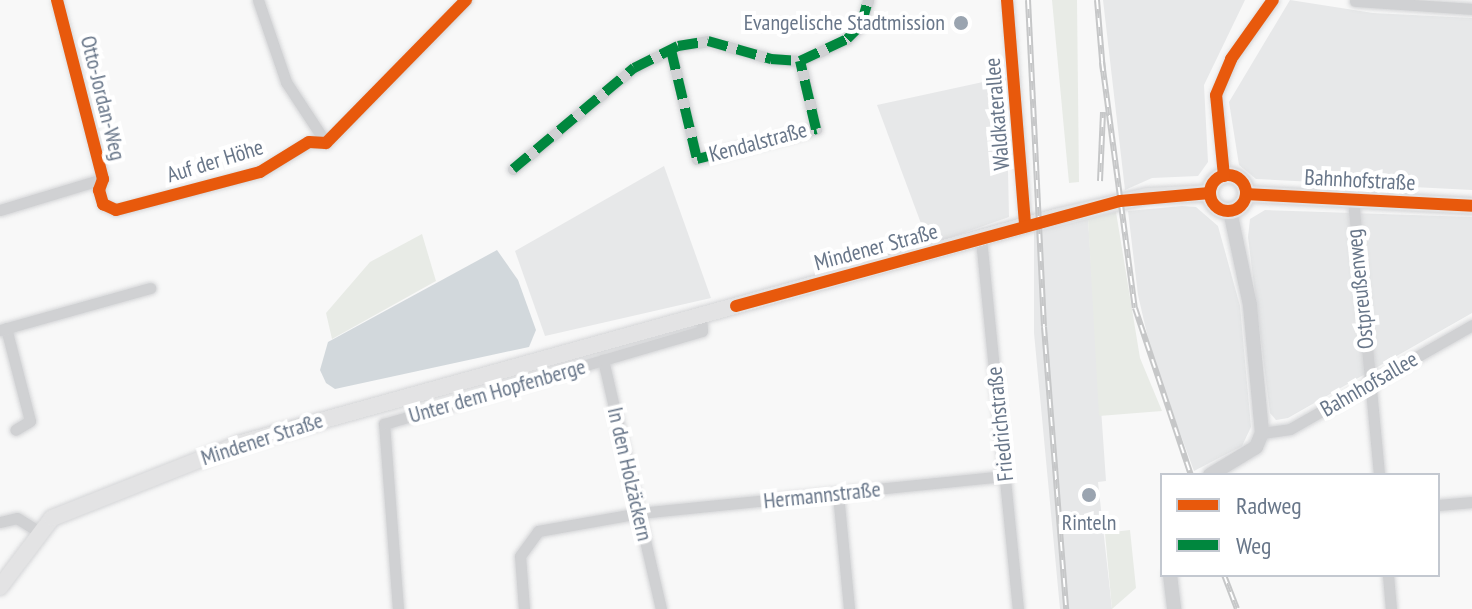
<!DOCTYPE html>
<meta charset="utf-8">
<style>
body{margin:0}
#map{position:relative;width:1472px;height:609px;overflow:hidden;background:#f8f8f8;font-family:"PT Sans Narrow",sans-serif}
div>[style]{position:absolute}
.built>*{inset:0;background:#e7e8e9}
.green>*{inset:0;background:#e8ebe6}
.water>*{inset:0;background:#d2d8dc}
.roads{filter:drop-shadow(0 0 2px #d4d5d7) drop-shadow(0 0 2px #d4d5d7)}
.minor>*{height:11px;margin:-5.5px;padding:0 5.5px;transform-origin:5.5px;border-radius:5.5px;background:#d0d1d3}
.tertiary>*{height:14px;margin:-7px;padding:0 7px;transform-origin:7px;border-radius:7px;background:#d0d1d3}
.secondary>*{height:16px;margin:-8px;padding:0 8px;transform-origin:8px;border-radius:8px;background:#e3e3e4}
.secondary>.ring{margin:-8px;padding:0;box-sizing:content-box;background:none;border:16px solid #e3e3e4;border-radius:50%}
.rail>*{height:6px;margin-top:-3px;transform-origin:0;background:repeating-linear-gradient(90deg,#fff 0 9px,#c6c7c8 0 18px);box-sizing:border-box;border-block:2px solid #c6c7c8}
.quiet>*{height:10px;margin-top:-5px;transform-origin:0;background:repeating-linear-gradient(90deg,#00873e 0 20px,transparent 0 30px)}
.cycleway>*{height:12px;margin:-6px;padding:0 6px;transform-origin:6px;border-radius:6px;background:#e8590c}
.cycleway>.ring{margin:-6px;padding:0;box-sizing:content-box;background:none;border:12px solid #e8590c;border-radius:50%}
.dots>*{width:22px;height:22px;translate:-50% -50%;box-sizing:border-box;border:4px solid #fff;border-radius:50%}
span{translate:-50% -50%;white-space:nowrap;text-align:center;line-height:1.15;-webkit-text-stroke:8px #fff;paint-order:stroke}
.poi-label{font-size:22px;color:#687689}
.right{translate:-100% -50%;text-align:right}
.street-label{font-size:22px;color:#687689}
.legend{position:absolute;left:1160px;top:473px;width:280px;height:104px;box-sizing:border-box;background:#fff;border:2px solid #c3c8d0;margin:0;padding:10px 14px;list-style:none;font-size:24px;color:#687689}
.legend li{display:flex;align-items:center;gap:16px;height:40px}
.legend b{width:40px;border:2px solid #c3c8d0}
</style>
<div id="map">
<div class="built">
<div style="clip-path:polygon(1103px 0,1245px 0,1204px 85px,1208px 162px,1198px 176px,1152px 178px,1125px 190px)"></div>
<div style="clip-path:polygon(1290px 0,1373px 13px,1472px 18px,1472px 190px,1256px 179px,1239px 165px,1229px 102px)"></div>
<div style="clip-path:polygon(1006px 77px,1009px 217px,929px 245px,877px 105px)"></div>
<div style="clip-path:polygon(664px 166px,711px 298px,545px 336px,515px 251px)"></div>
<div style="clip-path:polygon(1182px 206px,1196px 207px,1218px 226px,1240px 306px,1251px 427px,1242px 446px,1194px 471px,1153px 360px,1138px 295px,1128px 211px)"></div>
<div style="clip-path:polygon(1265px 210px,1472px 217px,1472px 313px,1288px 418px,1276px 420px,1270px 413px,1248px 237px,1250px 219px)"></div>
<div style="clip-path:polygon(1088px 219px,1106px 481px,1098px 482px,1112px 609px,1060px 609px,1034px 333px,1034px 232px)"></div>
</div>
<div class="green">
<div style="clip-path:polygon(1052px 0,1077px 0,1079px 182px,1069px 183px)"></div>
<div style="clip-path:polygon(1116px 212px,1140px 358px,1162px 411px,1099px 416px,1088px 219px)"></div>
<div style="clip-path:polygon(422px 234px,436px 281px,332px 339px,326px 313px,370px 262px)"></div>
<div style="clip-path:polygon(1130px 530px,1136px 588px,1112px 609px,1105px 533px)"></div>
</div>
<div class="water">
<div style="clip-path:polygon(497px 250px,518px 280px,536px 330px,529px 347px,335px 389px,326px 383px,320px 370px,328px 342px)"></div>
</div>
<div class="roads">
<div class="minor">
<div style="left:57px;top:0;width:185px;rotate:75.6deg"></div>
<div style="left:103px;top:179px;width:12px;rotate:110deg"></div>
<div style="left:99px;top:190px;width:15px;rotate:74deg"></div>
<div style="left:103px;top:204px;width:14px;rotate:25deg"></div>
<div style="left:116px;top:210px;width:149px;rotate:-14.8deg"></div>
<div style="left:260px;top:172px;width:57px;rotate:-31.5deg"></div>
<div style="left:309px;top:142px;width:17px;rotate:3deg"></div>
<div style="left:326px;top:143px;width:200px;rotate:-45.6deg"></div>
<div style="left:258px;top:0;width:87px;rotate:71.1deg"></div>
<div style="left:286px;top:82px;width:73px;rotate:56.7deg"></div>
<div style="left:1007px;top:0;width:227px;rotate:85.4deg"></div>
<div style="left:1355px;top:1px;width:117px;rotate:3.9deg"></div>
<div style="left:671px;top:50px;width:112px;rotate:76.6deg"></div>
<div style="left:697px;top:159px;width:123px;rotate:-14.1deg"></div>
<div style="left:816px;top:129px;width:70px;rotate:-103.2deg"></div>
<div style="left:513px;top:169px;width:158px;rotate:-39.9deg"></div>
<div style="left:634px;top:68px;width:49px;rotate:-26.6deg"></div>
<div style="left:678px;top:46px;width:30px;rotate:-9deg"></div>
<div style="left:708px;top:41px;width:66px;rotate:15.9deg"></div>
<div style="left:771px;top:59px;width:29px;rotate:4deg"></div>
<div style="left:800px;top:61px;width:52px;rotate:-25.1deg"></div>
<div style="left:847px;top:39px;width:20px;rotate:-45deg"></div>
<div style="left:861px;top:25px;width:26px;rotate:-74deg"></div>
<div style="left:1224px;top:176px;width:81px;rotate:-95.6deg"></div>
<div style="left:1216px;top:95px;width:39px;rotate:-67deg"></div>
<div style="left:1231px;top:59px;width:72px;rotate:-54.6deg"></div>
<div style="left:1353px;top:199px;width:277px;rotate:84.6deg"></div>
<div style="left:0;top:210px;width:108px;rotate:-16.8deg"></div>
<div style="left:981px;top:239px;width:372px;rotate:84.3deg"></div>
<div style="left:6px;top:328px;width:96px;rotate:75.5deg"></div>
<div style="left:30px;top:421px;width:17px;rotate:149deg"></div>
<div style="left:0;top:330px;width:156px;rotate:-15.6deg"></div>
<div style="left:1262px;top:433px;width:28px;rotate:-8deg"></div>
<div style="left:1290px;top:429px;width:210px;rotate:-29.7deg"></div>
<div style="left:838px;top:494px;width:116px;rotate:84.5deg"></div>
<div style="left:1438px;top:505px;width:34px;rotate:-5deg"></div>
<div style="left:0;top:522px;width:17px;rotate:-13deg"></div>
<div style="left:17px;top:518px;width:26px;rotate:32deg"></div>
<div style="left:1388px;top:575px;width:34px;rotate:85deg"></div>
<div style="left:398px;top:609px;width:186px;rotate:-94.3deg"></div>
<div style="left:384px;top:424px;width:228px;rotate:-16.3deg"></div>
<div style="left:524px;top:609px;width:53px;rotate:-94.3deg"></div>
<div style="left:520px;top:556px;width:31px;rotate:-54deg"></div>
<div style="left:538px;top:531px;width:104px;rotate:-10deg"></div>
<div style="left:640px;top:513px;width:367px;rotate:-5.8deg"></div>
<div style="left:661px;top:609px;width:256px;rotate:-103.1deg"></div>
<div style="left:603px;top:360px;width:103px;rotate:-16.3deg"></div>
<div style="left:702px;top:331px;width:15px;rotate:-94deg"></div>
</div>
<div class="tertiary">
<div style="left:1210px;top:475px;width:54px;rotate:-31.3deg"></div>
<div style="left:1256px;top:447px;width:15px;rotate:-67deg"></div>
<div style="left:1262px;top:433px;width:129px;rotate:-95.4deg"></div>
<div style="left:1250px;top:305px;width:96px;rotate:-102deg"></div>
<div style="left:1170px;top:575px;width:34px;rotate:83deg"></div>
</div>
<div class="secondary">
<div class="ring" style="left:1210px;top:175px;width:20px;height:20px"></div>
<div style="left:1246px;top:194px;width:226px;rotate:3deg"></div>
<div style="left:0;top:587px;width:86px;rotate:-53deg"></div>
<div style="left:52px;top:518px;width:203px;rotate:-21.6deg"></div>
<div style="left:241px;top:443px;width:849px;rotate:-15.51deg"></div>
<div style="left:1059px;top:216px;width:90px;rotate:-12.8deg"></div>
<div style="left:1147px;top:196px;width:63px;rotate:-2.7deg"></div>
</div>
</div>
<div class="rail">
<div style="left:1028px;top:0;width:327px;rotate:87.2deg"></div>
<div style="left:1044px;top:327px;width:283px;rotate:85.5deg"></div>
<div style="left:1097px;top:0;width:72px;rotate:85.2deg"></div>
<div style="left:1102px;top:62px;width:248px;rotate:82.4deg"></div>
<div style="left:1135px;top:308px;width:176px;rotate:71.5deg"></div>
<div style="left:1100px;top:181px;width:69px;rotate:-87.5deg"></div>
<div style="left:1224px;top:575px;width:36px;rotate:69deg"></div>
</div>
<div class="quiet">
<div style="left:671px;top:50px;width:112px;rotate:76.6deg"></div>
<div style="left:697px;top:159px;width:123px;rotate:-14.1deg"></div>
<div style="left:816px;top:129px;width:70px;rotate:-103.2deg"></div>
<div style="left:513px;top:169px;width:158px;rotate:-39.9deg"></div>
<div style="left:634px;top:68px;width:49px;rotate:-26.6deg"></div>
<div style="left:678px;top:46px;width:30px;rotate:-9deg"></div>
<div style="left:708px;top:41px;width:66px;rotate:15.9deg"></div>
<div style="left:771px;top:59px;width:29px;rotate:4deg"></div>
<div style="left:800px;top:61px;width:52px;rotate:-25.1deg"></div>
<div style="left:847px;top:39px;width:20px;rotate:-45deg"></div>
<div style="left:861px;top:25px;width:26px;rotate:-74deg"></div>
</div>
<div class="cycleway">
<div style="left:57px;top:0;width:185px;rotate:75.6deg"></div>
<div style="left:103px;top:179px;width:12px;rotate:110deg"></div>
<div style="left:99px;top:190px;width:15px;rotate:74deg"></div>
<div style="left:103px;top:204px;width:14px;rotate:25deg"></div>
<div style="left:116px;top:210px;width:149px;rotate:-14.8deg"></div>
<div style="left:260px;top:172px;width:57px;rotate:-31.5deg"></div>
<div style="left:309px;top:142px;width:17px;rotate:3deg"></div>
<div style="left:326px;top:143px;width:200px;rotate:-45.6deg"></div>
<div style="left:1007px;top:0;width:227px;rotate:85.4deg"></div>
<div class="ring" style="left:1210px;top:175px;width:24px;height:24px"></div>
<div style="left:1224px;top:176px;width:81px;rotate:-95.6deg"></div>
<div style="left:1216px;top:95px;width:39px;rotate:-67deg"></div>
<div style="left:1231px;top:59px;width:72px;rotate:-54.6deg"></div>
<div style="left:1246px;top:194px;width:226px;rotate:3deg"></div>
<div style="left:736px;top:306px;width:398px;rotate:-15.3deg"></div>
<div style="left:1120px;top:201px;width:90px;rotate:-5.1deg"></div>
</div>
<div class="dots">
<div style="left:961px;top:23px;background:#9aa4b0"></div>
<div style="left:1089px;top:495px;background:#9aa4b0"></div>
</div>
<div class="poi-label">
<span class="right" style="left:945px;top:23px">Evangelische Stadtmission</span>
<span style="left:1089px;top:523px">Rinteln</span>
</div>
<div class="street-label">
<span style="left:103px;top:98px;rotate:76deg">Otto-Jordan-Weg</span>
<span style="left:997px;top:114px;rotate:-95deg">Waldkaterallee</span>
<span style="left:758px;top:142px;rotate:-15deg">Kendalstraße</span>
<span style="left:215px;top:161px;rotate:-17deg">Auf der Höhe</span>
<span style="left:1360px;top:180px;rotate:3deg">Bahnhofstraße</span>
<span style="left:876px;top:247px;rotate:-15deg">Mindener Straße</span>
<span style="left:1360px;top:289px;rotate:-96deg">Ostpreußenweg</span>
<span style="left:1369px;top:384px;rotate:-30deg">Bahnhofsallee</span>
<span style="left:497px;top:391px;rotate:-16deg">Unter dem Hopfenberge</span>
<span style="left:1000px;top:424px;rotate:-96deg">Friedrichstraße</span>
<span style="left:262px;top:439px;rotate:-18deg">Mindener Straße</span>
<span style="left:630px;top:474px;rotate:77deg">In den Holzäckern</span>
<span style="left:822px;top:495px;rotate:-6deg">Hermannstraße</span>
</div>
<ul class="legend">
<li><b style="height:10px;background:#e8590c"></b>Radweg</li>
<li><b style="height:10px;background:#00873e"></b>Weg</li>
</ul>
</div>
